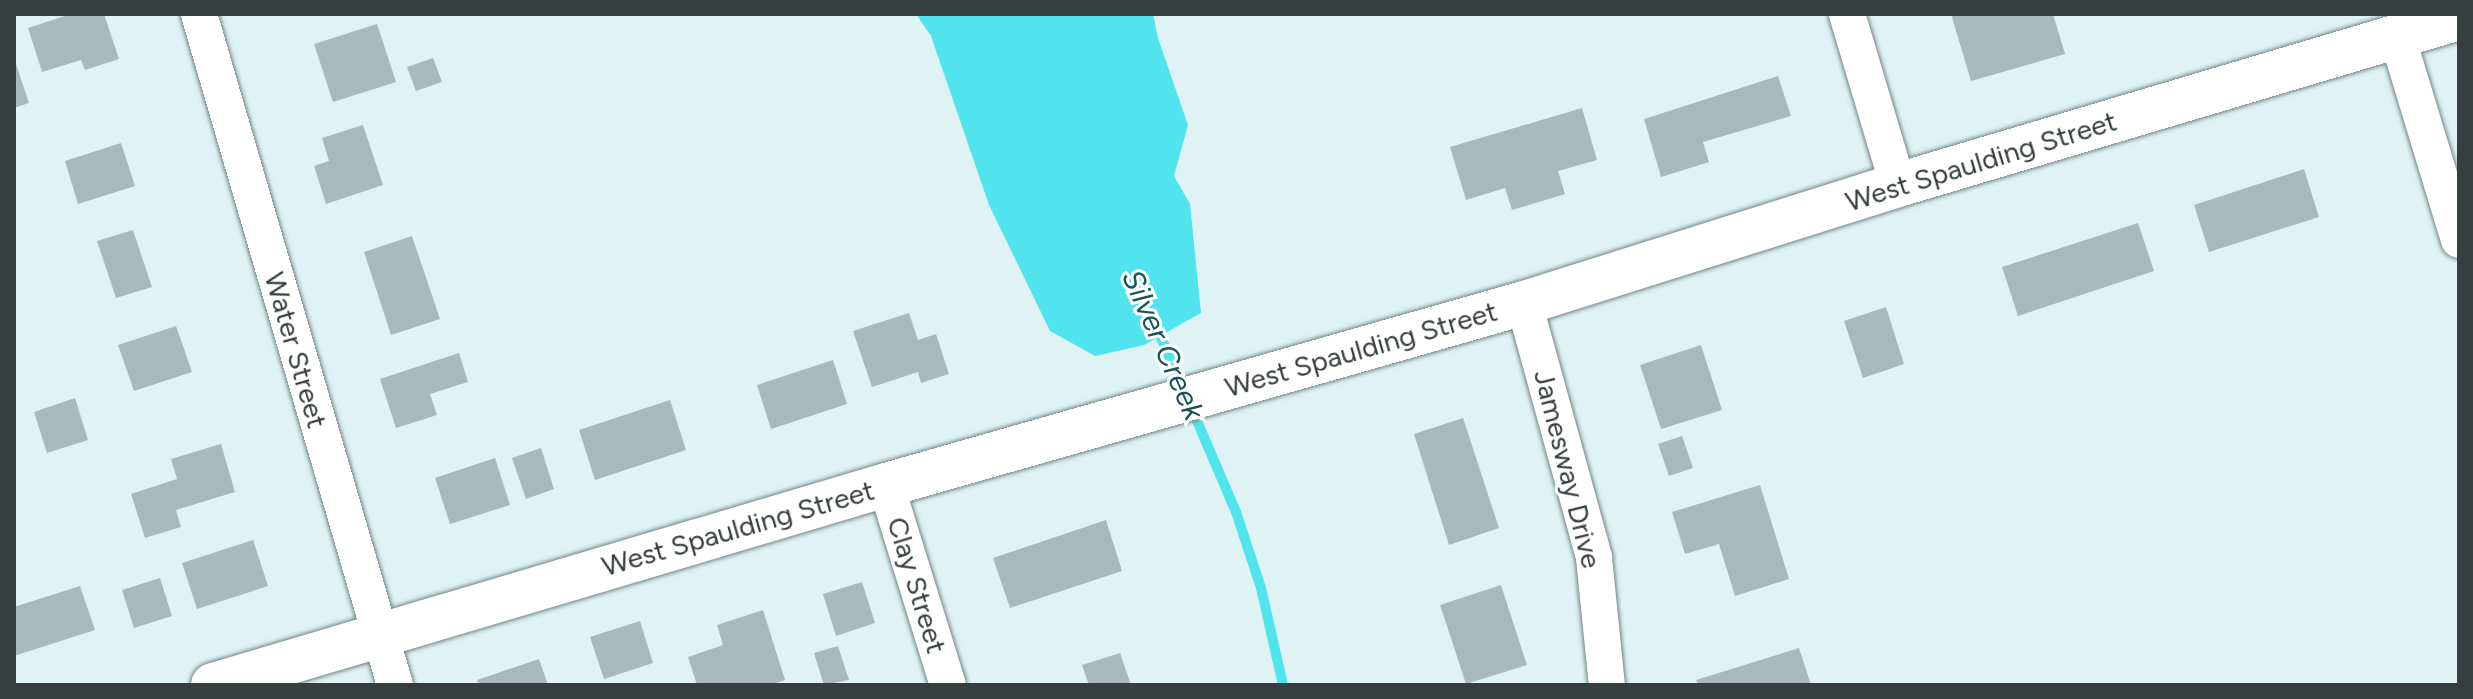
<!DOCTYPE html>
<style>
body{margin:0}
#map{position:relative;width:2473px;height:699px;overflow:hidden;background:#dff3f4;font-family:Figtree,sans-serif}
div>[style]{position:absolute}
.water>*{inset:0;background:#51e4ee}
.stream>*{height:10px;margin:-5px;padding:0 5px;transform-origin:5px;border-radius:5px;background:#51e4ee}
.building>*{inset:0;background:#a7b9bb}
.roads{filter:drop-shadow(0 0 2px #738586) drop-shadow(0 0 2px #738586)}
.minor>*{height:36px;margin:-18px;padding:0 18px;transform-origin:18px;border-radius:18px;background:#fff}
.tertiary>*{height:44px;margin:-22px;padding:0 22px;transform-origin:22px;border-radius:22px;background:#fff}
span{translate:-50% -50%;white-space:nowrap;text-align:center;line-height:1.15;-webkit-text-stroke:6px #fff;paint-order:stroke}
.street-label{font-size:28px;color:#373e3f}
.water-label{font-size:30px;color:#165458;font-style:italic}
.frame{position:absolute;inset:0;border:16px solid #373e3f;pointer-events:none}
</style>
<div id="map">
<div class="water">
<div style="clip-path:polygon(916px 14px,1153px 14px,1158px 38px,1188px 125px,1174px 176px,1190px 204px,1201px 313px,1144px 345px,1095px 356px,1050px 331px,989px 205px,931px 36px)"></div>
</div>
<div class="stream">
<div style="left:1156px;top:326px;width:68px;rotate:66.5deg"></div>
<div style="left:1191px;top:407px;width:114px;rotate:66.8deg"></div>
<div style="left:1236px;top:512px;width:80px;rotate:71.8deg"></div>
<div style="left:1261px;top:588px;width:99px;rotate:77.2deg"></div>
</div>
<div class="building">
<div style="clip-path:polygon(71px 14px,104px 14px,119px 59px,85px 70px,81px 60px,42px 72px,28px 28px)"></div>
<div style="clip-path:polygon(1951px 14px,2053px 14px,2065px 54px,1971px 81px)"></div>
<div style="clip-path:polygon(377px 24px,396px 82px,333px 102px,314px 44px)"></div>
<div style="clip-path:polygon(14px 58px,29px 103px,14px 108px)"></div>
<div style="clip-path:polygon(433px 58px,442px 82px,416px 91px,407px 67px)"></div>
<div style="clip-path:polygon(1778px 76px,1791px 116px,1703px 142px,1709px 162px,1661px 177px,1644px 119px)"></div>
<div style="clip-path:polygon(1582px 108px,1597px 160px,1558px 171px,1565px 194px,1512px 210px,1505px 188px,1466px 200px,1450px 147px)"></div>
<div style="clip-path:polygon(363px 125px,383px 185px,326px 204px,314px 166px,329px 161px,322px 138px)"></div>
<div style="clip-path:polygon(121px 143px,135px 186px,78px 204px,65px 161px)"></div>
<div style="clip-path:polygon(2304px 169px,2319px 217px,2209px 252px,2194px 205px)"></div>
<div style="clip-path:polygon(2138px 223px,2154px 271px,2018px 316px,2002px 267px)"></div>
<div style="clip-path:polygon(133px 230px,152px 287px,116px 298px,97px 241px)"></div>
<div style="clip-path:polygon(412px 236px,440px 319px,391px 335px,364px 252px)"></div>
<div style="clip-path:polygon(1886px 307px,1904px 364px,1863px 378px,1844px 321px)"></div>
<div style="clip-path:polygon(909px 313px,918px 340px,936px 334px,949px 374px,921px 383px,918px 372px,872px 387px,853px 331px)"></div>
<div style="clip-path:polygon(176px 326px,192px 372px,134px 391px,118px 345px)"></div>
<div style="clip-path:polygon(1701px 345px,1722px 410px,1661px 429px,1640px 365px)"></div>
<div style="clip-path:polygon(459px 353px,468px 382px,430px 394px,437px 415px,396px 428px,380px 379px)"></div>
<div style="clip-path:polygon(833px 360px,847px 404px,771px 429px,757px 385px)"></div>
<div style="clip-path:polygon(75px 398px,88px 440px,47px 453px,34px 412px)"></div>
<div style="clip-path:polygon(670px 400px,686px 450px,595px 480px,579px 430px)"></div>
<div style="clip-path:polygon(1463px 418px,1499px 528px,1449px 545px,1414px 434px)"></div>
<div style="clip-path:polygon(1682px 436px,1693px 468px,1669px 476px,1658px 444px)"></div>
<div style="clip-path:polygon(221px 444px,235px 492px,176px 510px,181px 527px,145px 538px,131px 494px,177px 479px,171px 459px)"></div>
<div style="clip-path:polygon(541px 448px,554px 489px,526px 499px,512px 458px)"></div>
<div style="clip-path:polygon(495px 458px,510px 505px,450px 524px,435px 478px)"></div>
<div style="clip-path:polygon(1760px 485px,1789px 579px,1735px 596px,1719px 544px,1685px 554px,1672px 512px)"></div>
<div style="clip-path:polygon(1106px 520px,1122px 571px,1010px 608px,993px 558px)"></div>
<div style="clip-path:polygon(253px 540px,268px 586px,197px 609px,182px 563px)"></div>
<div style="clip-path:polygon(160px 578px,172px 616px,134px 628px,122px 590px)"></div>
<div style="clip-path:polygon(862px 582px,875px 623px,836px 636px,823px 594px)"></div>
<div style="clip-path:polygon(1501px 585px,1527px 665px,1466px 684px,1440px 605px)"></div>
<div style="clip-path:polygon(80px 586px,95px 630px,14px 656px,14px 607px)"></div>
<div style="clip-path:polygon(763px 610px,785px 680px,770px 685px,697px 685px,688px 657px,723px 645px,717px 625px)"></div>
<div style="clip-path:polygon(640px 621px,653px 663px,604px 679px,590px 637px)"></div>
<div style="clip-path:polygon(838px 646px,849px 680px,824px 685px,814px 653px)"></div>
<div style="clip-path:polygon(1799px 648px,1811px 685px,1698px 685px,1696px 680px)"></div>
<div style="clip-path:polygon(1120px 653px,1131px 685px,1089px 685px,1082px 665px)"></div>
<div style="clip-path:polygon(539px 659px,548px 685px,479px 685px,477px 680px)"></div>
</div>
<div class="roads">
<div class="minor">
<div style="left:199px;top:14px;width:699px;rotate:73.72deg"></div>
<div style="left:1847px;top:14px;width:178px;rotate:73.4deg"></div>
<div style="left:2397px;top:36px;width:213px;rotate:73.1deg"></div>
<div style="left:1524px;top:303px;width:264px;rotate:74.6deg"></div>
<div style="left:1594px;top:558px;width:128px;rotate:84.2deg"></div>
<div style="left:886px;top:485px;width:209px;rotate:72.8deg"></div>
</div>
<div class="tertiary">
<div style="left:213px;top:685px;width:702px;rotate:-16.55deg"></div>
<div style="left:886px;top:485px;width:663px;rotate:-15.92deg"></div>
<div style="left:1524px;top:303px;width:392px;rotate:-17.5deg"></div>
<div style="left:1898px;top:185px;width:585px;rotate:-16.58deg"></div>
</div>
</div>
<div class="street-label">
<span style="left:1981px;top:161px;rotate:-17deg">West Spaulding Street</span>
<span style="left:1361px;top:349px;rotate:-16deg">West Spaulding Street</span>
<span style="left:296px;top:350px;rotate:74deg">Water Street</span>
<span style="left:1568px;top:469px;rotate:76deg">Jamesway Drive</span>
<span style="left:738px;top:528px;rotate:-16deg">West Spaulding Street</span>
<span style="left:917px;top:585px;rotate:73deg">Clay Street</span>
</div>
<div class="water-label">
<span style="left:1163px;top:345px;rotate:66deg">Silver Creek</span>
</div>
<div class="frame"></div>
</div>
